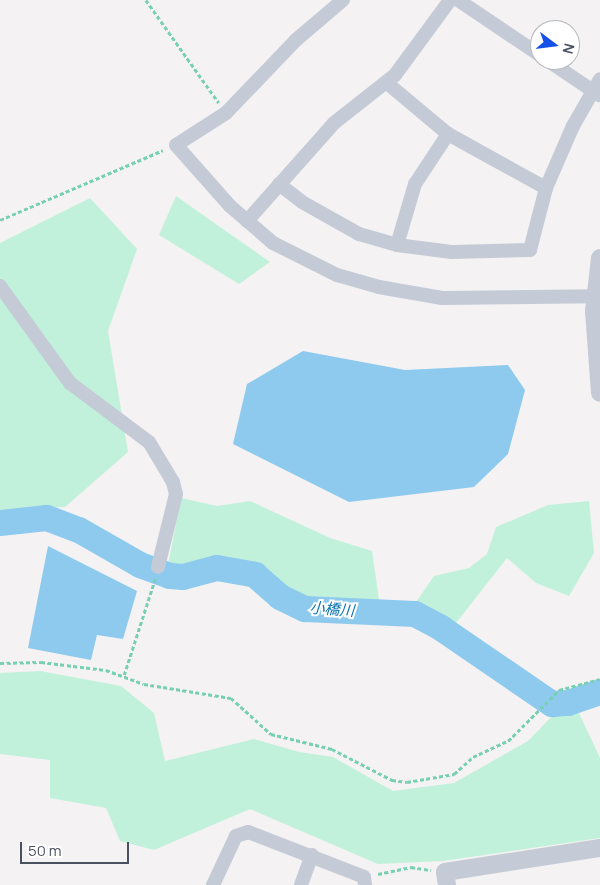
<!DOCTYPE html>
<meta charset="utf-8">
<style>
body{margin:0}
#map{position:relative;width:600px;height:885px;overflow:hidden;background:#f4f2f2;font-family:Manrope,"Noto Sans JP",sans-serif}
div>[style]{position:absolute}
.green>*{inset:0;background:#c1f1db}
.water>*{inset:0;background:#8dcaee}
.river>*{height:26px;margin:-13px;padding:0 13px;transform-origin:13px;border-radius:13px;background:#8dcaee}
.path>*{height:2.5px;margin-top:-1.25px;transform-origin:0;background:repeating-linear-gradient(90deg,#78d0b3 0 4px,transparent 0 6.5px)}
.minor>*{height:14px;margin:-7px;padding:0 7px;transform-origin:7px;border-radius:7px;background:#c5cbd6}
.tertiary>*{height:18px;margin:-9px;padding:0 9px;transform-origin:9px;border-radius:9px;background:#c5cbd6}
span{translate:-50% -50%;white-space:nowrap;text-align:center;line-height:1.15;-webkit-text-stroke:4px #fff;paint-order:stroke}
.water-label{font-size:15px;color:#0a73b1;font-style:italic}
.north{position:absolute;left:530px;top:20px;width:50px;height:50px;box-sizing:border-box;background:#fff;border:1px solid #b6b9bf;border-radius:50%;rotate:105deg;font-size:14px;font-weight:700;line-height:20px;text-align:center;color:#495160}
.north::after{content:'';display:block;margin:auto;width:18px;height:22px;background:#1750e9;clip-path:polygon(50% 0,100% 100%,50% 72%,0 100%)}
.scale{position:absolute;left:20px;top:842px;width:109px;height:22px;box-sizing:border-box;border:2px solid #495160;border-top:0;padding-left:6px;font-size:15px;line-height:18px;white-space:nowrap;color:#495160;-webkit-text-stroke:4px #fff;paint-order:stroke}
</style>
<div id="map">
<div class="green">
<div style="clip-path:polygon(176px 196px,270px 262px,239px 284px,159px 235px)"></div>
<div style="clip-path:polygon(90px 198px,137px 249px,108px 331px,128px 452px,65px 507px,0 510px,0 243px)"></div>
<div style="clip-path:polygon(181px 498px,217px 506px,250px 501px,330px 538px,372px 551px,379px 600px,332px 606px,290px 594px,245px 565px,168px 565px)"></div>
<div style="clip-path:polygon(589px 501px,594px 553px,569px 596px,536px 583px,507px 558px,456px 623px,414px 605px,434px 576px,469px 568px,487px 554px,496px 527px,548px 505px)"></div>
<div style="clip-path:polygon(40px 671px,121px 686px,154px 713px,165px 761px,254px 739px,299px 752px,333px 757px,393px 791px,454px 783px,528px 741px,553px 715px,578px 711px,600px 758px,600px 838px,443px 861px,378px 864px,250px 809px,154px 850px,120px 841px,106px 808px,50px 798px,50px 760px,0 754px,0 673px)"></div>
</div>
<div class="water">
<div style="clip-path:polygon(303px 351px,405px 370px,508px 365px,525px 390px,508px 454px,474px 487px,349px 502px,233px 444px,247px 384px)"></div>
<div style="clip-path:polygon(48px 546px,137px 591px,123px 639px,97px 635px,91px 660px,28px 648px)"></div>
</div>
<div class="river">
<div style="left:0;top:523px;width:47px;rotate:-6.1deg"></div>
<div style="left:47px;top:518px;width:34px;rotate:21deg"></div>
<div style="left:79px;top:530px;width:70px;rotate:29.8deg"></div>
<div style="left:140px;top:565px;width:32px;rotate:20deg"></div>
<div style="left:170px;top:576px;width:13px;rotate:4deg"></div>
<div style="left:183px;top:577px;width:35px;rotate:-15deg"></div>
<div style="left:217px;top:568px;width:39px;rotate:10deg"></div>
<div style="left:255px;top:575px;width:33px;rotate:41deg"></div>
<div style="left:280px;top:597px;width:28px;rotate:26deg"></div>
<div style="left:305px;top:609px;width:110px;rotate:2.6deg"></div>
<div style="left:415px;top:614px;width:30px;rotate:28deg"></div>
<div style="left:441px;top:628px;width:135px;rotate:34.4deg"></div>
<div style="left:552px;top:704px;width:16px;rotate:-4deg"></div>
<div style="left:568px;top:703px;width:34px;rotate:-19deg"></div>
</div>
<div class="path">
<div style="left:146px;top:0;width:126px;rotate:54.7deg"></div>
<div style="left:0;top:220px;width:177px;rotate:-23.2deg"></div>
<div style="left:0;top:663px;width:41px;rotate:-1.4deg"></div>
<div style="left:41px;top:662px;width:65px;rotate:7deg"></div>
<div style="left:106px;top:670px;width:40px;rotate:20.2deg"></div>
<div style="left:144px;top:684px;width:88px;rotate:9.1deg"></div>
<div style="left:231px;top:698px;width:54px;rotate:42deg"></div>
<div style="left:271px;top:734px;width:63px;rotate:13.8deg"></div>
<div style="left:332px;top:749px;width:68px;rotate:27.3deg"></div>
<div style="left:392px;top:780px;width:15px;rotate:8deg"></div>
<div style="left:407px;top:782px;width:48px;rotate:-9.7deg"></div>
<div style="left:454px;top:774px;width:25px;rotate:-42deg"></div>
<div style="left:473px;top:757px;width:38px;rotate:-25deg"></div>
<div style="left:508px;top:741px;width:72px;rotate:-45deg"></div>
<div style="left:559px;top:690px;width:42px;rotate:-15deg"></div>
<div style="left:124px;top:675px;width:101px;rotate:-72.1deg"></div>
<div style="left:378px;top:874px;width:34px;rotate:-12deg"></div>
<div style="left:411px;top:867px;width:20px;rotate:9deg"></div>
</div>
<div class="minor">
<div style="left:343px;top:0;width:62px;rotate:139.6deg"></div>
<div style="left:296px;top:40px;width:101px;rotate:133.8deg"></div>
<div style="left:226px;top:113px;width:59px;rotate:147.4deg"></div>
<div style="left:176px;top:145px;width:81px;rotate:48.5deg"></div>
<div style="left:230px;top:206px;width:57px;rotate:40.7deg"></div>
<div style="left:273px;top:243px;width:72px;rotate:26.6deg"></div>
<div style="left:337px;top:275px;width:44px;rotate:15.9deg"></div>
<div style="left:379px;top:287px;width:64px;rotate:9.9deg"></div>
<div style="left:442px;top:298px;width:153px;rotate:-0.7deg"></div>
<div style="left:458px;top:0;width:99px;rotate:33.9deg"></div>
<div style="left:547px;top:60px;width:63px;rotate:33.9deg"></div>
<div style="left:387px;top:83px;width:80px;rotate:39.9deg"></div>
<div style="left:448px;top:134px;width:112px;rotate:28.9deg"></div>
<div style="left:279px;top:184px;width:29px;rotate:38deg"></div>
<div style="left:302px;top:202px;width:65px;rotate:29.3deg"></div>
<div style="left:359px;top:234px;width:40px;rotate:16deg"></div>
<div style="left:397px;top:245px;width:55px;rotate:7.3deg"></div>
<div style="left:452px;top:252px;width:78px;rotate:-1.5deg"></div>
<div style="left:530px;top:250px;width:64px;rotate:-75.5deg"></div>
<div style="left:546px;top:188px;width:68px;rotate:-66.5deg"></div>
<div style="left:573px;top:126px;width:54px;rotate:-60.1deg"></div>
<div style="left:247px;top:221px;width:131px;rotate:-48.4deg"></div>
<div style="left:334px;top:123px;width:78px;rotate:-38.2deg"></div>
<div style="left:395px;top:75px;width:93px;rotate:-53.7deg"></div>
<div style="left:397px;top:245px;width:64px;rotate:-73.6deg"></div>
<div style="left:415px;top:184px;width:60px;rotate:-56.6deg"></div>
<div style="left:0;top:286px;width:120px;rotate:54.2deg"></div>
<div style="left:70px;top:383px;width:99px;rotate:36.8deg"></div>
<div style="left:149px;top:442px;width:47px;rotate:59deg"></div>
<div style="left:173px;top:482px;width:12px;rotate:76deg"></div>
<div style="left:176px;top:494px;width:75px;rotate:103.9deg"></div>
<div style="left:213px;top:885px;width:54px;rotate:-64.9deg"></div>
<div style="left:236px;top:836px;width:13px;rotate:-18deg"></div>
<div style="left:248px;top:832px;width:124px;rotate:21.2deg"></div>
<div style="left:364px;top:877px;width:8px;rotate:83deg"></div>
<div style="left:301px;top:885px;width:32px;rotate:-70deg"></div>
</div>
<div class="tertiary">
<div style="left:600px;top:258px;width:53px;rotate:96.5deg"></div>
<div style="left:594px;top:311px;width:82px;rotate:85.8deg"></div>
<div style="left:447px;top:885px;width:13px;rotate:-99deg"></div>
<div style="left:445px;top:872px;width:157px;rotate:-8.8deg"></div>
</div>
<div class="water-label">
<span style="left:332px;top:609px;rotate:4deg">小橋川</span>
</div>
<div class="north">N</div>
<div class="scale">50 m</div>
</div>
